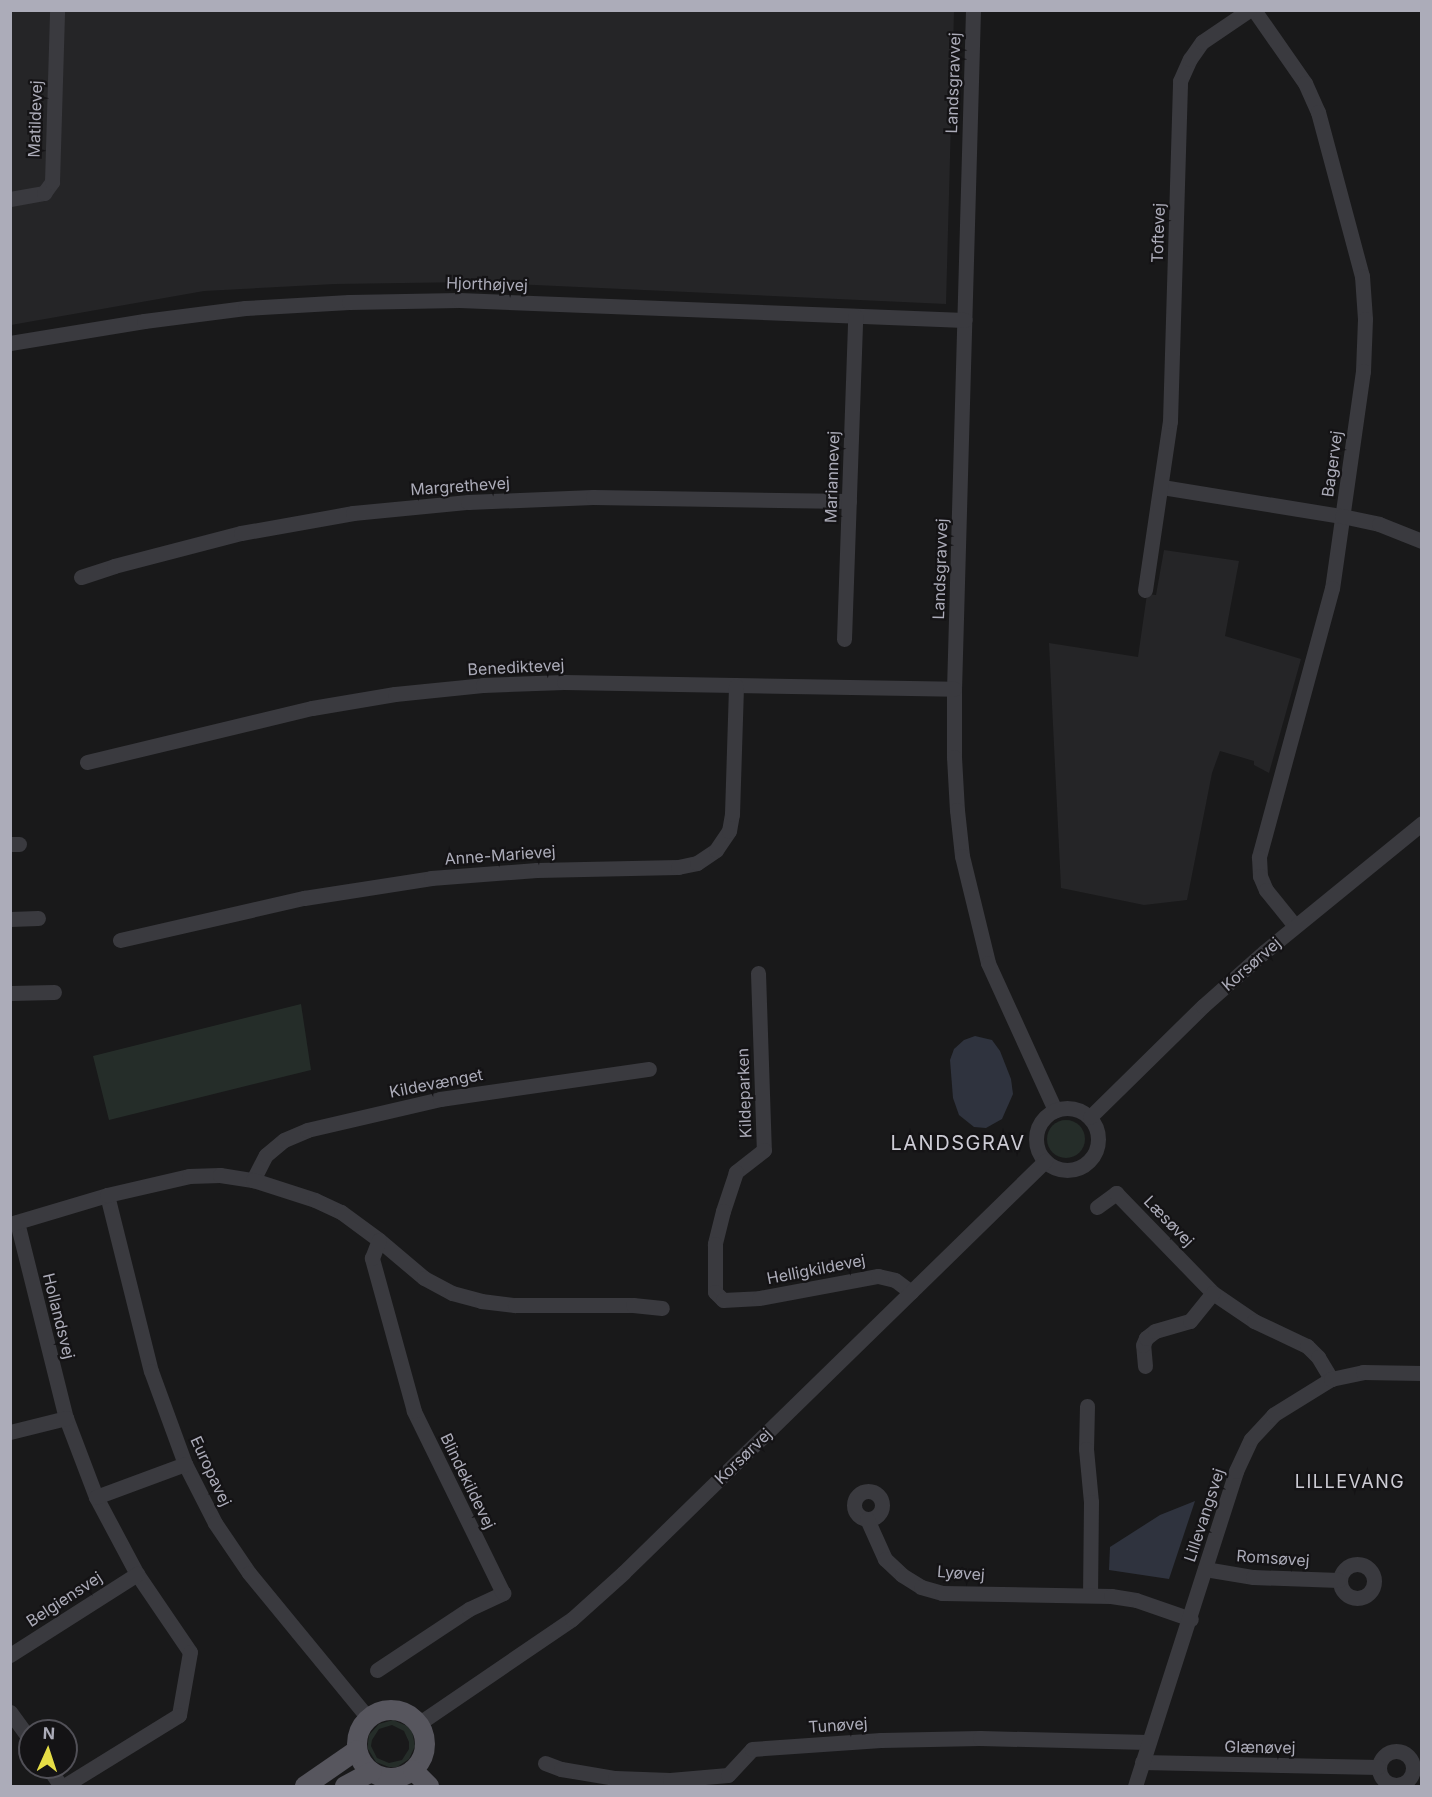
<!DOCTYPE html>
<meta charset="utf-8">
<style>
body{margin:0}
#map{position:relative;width:1432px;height:1797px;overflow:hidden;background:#19191a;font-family:Inter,sans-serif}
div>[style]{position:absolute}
.built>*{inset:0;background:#252527}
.green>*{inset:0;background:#252d29}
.round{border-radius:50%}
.water>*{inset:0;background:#2f333e}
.minor>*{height:15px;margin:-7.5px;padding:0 7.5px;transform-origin:7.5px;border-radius:7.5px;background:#3a3a3f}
.minor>.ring{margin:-7.5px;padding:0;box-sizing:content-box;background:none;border:15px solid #3a3a3f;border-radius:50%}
.major>*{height:20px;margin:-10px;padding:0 10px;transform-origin:10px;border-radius:10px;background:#57565e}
.major>.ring{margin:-10px;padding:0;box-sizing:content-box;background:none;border:20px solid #57565e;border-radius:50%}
span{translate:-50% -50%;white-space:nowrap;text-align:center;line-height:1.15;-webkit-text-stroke:4.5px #141315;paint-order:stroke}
.street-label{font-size:16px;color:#acacb9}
.neighbourhood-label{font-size:18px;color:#cdccd5;letter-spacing:1.5px}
.quarter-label{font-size:20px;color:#cdccd5;letter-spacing:1.5px}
.frame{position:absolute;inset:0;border:12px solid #acacb9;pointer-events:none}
.north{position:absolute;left:18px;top:1719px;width:60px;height:60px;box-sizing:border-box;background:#141315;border:2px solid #515057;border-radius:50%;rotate:3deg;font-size:16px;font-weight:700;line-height:24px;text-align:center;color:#acacb9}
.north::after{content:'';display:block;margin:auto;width:21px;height:27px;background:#e5dd46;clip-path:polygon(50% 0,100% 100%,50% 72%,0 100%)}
</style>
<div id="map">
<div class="built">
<div style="clip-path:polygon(11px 11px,954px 11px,946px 304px,471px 282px,335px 284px,204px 291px,11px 325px)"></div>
<div style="clip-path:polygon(1164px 550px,1239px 561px,1225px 636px,1301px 659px,1269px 773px,1254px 765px,1254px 761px,1220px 751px,1212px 773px,1187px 900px,1144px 905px,1061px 888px,1049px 643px,1138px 657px,1147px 594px,1156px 595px)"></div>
</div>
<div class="green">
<div style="clip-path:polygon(301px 1004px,311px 1070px,109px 1120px,93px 1056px)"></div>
<div class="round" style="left:1047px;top:1120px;width:38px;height:38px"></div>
<div style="clip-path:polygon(evenodd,393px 1720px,407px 1726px,412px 1731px,415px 1746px,409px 1759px,397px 1767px,389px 1767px,376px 1762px,368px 1749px,368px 1742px,369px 1735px,379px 1724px,393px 1720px,392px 1725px,404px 1731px,409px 1742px,409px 1749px,402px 1760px,389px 1763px,377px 1758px,371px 1746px,372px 1740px,379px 1729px,392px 1725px)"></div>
</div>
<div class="water">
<div style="clip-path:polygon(975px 1036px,992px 1040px,1000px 1051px,1011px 1079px,1013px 1094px,1002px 1119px,986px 1128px,974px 1127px,959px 1115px,953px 1098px,950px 1060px,954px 1049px,964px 1040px)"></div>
<div style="clip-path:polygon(1195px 1501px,1169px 1579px,1109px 1570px,1110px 1547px,1160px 1515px)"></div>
</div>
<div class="minor">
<div style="left:973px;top:10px;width:679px;rotate:91.6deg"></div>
<div style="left:954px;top:689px;width:68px;rotate:90deg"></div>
<div style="left:954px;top:757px;width:53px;rotate:86.8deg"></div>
<div style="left:957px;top:810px;width:46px;rotate:83.8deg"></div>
<div style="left:962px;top:856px;width:110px;rotate:76.3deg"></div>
<div style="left:988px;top:963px;width:162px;rotate:65.5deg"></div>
<div style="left:1254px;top:10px;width:89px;rotate:55.1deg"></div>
<div style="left:1305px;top:83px;width:32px;rotate:66deg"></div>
<div style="left:1318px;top:112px;width:170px;rotate:75deg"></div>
<div style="left:1362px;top:276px;width:43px;rotate:86deg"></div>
<div style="left:1365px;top:319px;width:52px;rotate:92.2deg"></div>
<div style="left:1363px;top:371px;width:219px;rotate:98.1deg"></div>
<div style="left:1332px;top:588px;width:279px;rotate:105.2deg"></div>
<div style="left:1259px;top:857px;width:19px;rotate:87deg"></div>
<div style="left:1260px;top:876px;width:15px;rotate:67deg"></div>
<div style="left:1266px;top:890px;width:46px;rotate:51.1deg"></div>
<div style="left:10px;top:199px;width:35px;rotate:-10deg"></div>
<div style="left:44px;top:193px;width:14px;rotate:-54deg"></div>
<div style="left:52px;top:182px;width:172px;rotate:-88.3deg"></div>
<div style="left:10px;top:343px;width:136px;rotate:-9.3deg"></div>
<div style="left:144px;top:321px;width:102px;rotate:-7.3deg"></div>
<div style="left:245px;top:308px;width:104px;rotate:-3.3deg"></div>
<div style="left:349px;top:302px;width:110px;rotate:-1deg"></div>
<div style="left:459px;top:300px;width:506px;rotate:2.26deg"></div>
<div style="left:1162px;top:487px;width:182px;rotate:9.2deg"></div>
<div style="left:1342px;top:516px;width:38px;rotate:12deg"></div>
<div style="left:1379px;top:524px;width:46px;rotate:21.6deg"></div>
<div style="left:81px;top:577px;width:35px;rotate:-18deg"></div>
<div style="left:114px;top:566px;width:131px;rotate:-14.6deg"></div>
<div style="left:241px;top:533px;width:114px;rotate:-10.1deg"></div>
<div style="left:353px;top:513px;width:116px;rotate:-5.5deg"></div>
<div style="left:468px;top:502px;width:125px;rotate:-2.3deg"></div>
<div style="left:593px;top:497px;width:256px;rotate:0.9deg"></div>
<div style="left:1145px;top:590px;width:171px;rotate:-81.6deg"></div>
<div style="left:1170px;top:421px;width:340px;rotate:-88.3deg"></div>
<div style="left:1180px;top:81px;width:24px;rotate:-66deg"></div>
<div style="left:1190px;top:59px;width:21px;rotate:-55deg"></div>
<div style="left:1202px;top:42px;width:57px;rotate:-34.2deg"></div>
<div style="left:844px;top:639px;width:323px;rotate:-88deg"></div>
<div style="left:87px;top:762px;width:231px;rotate:-13.5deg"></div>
<div style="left:312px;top:708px;width:84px;rotate:-9.6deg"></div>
<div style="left:395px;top:694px;width:88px;rotate:-5.8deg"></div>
<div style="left:483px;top:685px;width:81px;rotate:-2.1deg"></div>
<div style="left:564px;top:682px;width:390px;rotate:1deg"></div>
<div style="left:10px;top:844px;width:9px"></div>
<div style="left:10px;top:919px;width:28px;rotate:-2deg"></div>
<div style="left:120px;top:940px;width:189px;rotate:-12.9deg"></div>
<div style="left:304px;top:898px;width:129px;rotate:-8.9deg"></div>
<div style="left:431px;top:878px;width:106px;rotate:-4.3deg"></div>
<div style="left:537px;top:870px;width:141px;rotate:-1.2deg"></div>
<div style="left:678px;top:867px;width:19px;rotate:-12deg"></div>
<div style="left:697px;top:863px;width:23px;rotate:-34deg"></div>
<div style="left:716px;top:850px;width:23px;rotate:-56deg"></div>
<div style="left:729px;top:831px;width:17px;rotate:-80deg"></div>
<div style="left:732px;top:814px;width:128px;rotate:-88.2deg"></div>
<div style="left:758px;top:973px;width:177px;rotate:88.1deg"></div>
<div style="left:764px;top:1150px;width:36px;rotate:142deg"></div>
<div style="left:736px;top:1172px;width:41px;rotate:108.4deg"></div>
<div style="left:723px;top:1211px;width:34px;rotate:104deg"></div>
<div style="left:715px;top:1244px;width:48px;rotate:90deg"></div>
<div style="left:715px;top:1292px;width:11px;rotate:45deg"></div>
<div style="left:723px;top:1300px;width:36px;rotate:-3deg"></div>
<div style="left:759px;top:1298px;width:121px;rotate:-10.5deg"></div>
<div style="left:878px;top:1276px;width:17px;rotate:13deg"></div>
<div style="left:895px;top:1280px;width:20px;rotate:37deg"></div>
<div style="left:10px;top:993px;width:44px;rotate:-1.3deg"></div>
<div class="ring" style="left:1036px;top:1108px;width:47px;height:47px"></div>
<div style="left:1090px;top:1117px;width:158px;rotate:-44.5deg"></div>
<div style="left:1203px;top:1006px;width:81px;rotate:-41.5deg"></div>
<div style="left:1264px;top:952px;width:204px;rotate:-39.2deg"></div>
<div style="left:253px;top:1180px;width:28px;rotate:-63deg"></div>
<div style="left:266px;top:1155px;width:23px;rotate:-40deg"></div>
<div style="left:284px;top:1140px;width:25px;rotate:-23deg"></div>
<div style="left:307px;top:1130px;width:137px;rotate:-13.1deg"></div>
<div style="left:440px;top:1099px;width:211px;rotate:-8.2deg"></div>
<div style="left:107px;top:1195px;width:181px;rotate:76deg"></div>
<div style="left:151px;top:1371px;width:99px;rotate:69.9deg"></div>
<div style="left:185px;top:1464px;width:66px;rotate:63deg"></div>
<div style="left:215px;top:1523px;width:60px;rotate:55.8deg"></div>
<div style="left:249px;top:1573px;width:189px;rotate:50.6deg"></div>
<div style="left:1097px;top:1207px;width:24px;rotate:-36deg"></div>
<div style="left:1116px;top:1193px;width:139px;rotate:45.9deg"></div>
<div style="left:1213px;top:1293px;width:50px;rotate:34.3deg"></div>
<div style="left:1254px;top:1321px;width:59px;rotate:25.3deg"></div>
<div style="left:1307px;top:1346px;width:16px;rotate:45deg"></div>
<div style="left:1318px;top:1357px;width:26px;rotate:59deg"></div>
<div style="left:17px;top:1222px;width:202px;rotate:76deg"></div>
<div style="left:66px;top:1418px;width:85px;rotate:69.2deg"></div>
<div style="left:96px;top:1497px;width:87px;rotate:62deg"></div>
<div style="left:137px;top:1574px;width:94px;rotate:55.8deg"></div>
<div style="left:190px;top:1652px;width:64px;rotate:99.9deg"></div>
<div style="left:179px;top:1715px;width:135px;rotate:148.3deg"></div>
<div style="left:10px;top:1224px;width:101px;rotate:-16.6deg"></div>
<div style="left:107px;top:1195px;width:84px;rotate:-13deg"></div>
<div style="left:189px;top:1176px;width:31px;rotate:-2deg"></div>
<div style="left:220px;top:1175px;width:33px;rotate:9deg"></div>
<div style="left:253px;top:1180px;width:65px;rotate:17.9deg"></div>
<div style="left:315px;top:1200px;width:29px;rotate:25deg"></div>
<div style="left:341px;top:1212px;width:47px;rotate:36.4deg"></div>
<div style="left:379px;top:1240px;width:59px;rotate:40.2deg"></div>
<div style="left:424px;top:1278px;width:32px;rotate:28deg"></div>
<div style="left:452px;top:1293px;width:30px;rotate:15deg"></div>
<div style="left:481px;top:1301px;width:34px;rotate:7deg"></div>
<div style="left:515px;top:1305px;width:118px"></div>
<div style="left:633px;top:1305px;width:29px;rotate:6deg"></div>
<div style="left:1145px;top:1366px;width:21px;rotate:-95deg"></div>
<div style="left:1143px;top:1345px;width:8px;rotate:-67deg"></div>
<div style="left:1146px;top:1338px;width:11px;rotate:-38deg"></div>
<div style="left:1155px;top:1331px;width:36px;rotate:-16deg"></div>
<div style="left:1190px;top:1321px;width:36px;rotate:-51deg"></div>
<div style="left:1087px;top:1406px;width:43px;rotate:91.3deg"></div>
<div style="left:1086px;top:1449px;width:53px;rotate:84.6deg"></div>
<div style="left:1091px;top:1502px;width:92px;rotate:90.6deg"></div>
<div style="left:10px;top:1432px;width:58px;rotate:-14deg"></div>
<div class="ring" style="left:854px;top:1491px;width:13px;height:13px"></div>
<div style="left:96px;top:1497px;width:95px;rotate:-20.3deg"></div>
<div style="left:867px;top:1519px;width:44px;rotate:65.8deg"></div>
<div style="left:885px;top:1559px;width:23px;rotate:43deg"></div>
<div style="left:902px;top:1575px;width:22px;rotate:32deg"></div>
<div style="left:921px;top:1587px;width:22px;rotate:16deg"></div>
<div style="left:942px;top:1593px;width:169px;rotate:1deg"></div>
<div style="left:1111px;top:1596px;width:25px;rotate:9deg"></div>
<div style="left:1136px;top:1600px;width:58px;rotate:19.1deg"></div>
<div class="ring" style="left:1340px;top:1564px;width:19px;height:19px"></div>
<div style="left:1205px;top:1569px;width:49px;rotate:9.5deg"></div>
<div style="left:1253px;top:1577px;width:86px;rotate:2deg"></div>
<div style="left:10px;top:1655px;width:151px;rotate:-32.5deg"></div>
<div style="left:377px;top:1670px;width:110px;rotate:-33.5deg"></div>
<div style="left:469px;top:1609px;width:38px;rotate:-25deg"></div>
<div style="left:503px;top:1593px;width:203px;rotate:-116.1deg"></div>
<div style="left:414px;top:1411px;width:159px;rotate:-105.4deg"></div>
<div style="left:372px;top:1258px;width:19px;rotate:-69deg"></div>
<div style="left:10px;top:1712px;width:34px;rotate:54deg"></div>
<div style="left:418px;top:1724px;width:186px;rotate:-34.3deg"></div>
<div style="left:572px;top:1619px;width:69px;rotate:-42deg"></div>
<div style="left:623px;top:1573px;width:590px;rotate:-44.31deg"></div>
<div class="ring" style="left:1379px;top:1751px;width:19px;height:19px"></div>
<div style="left:1142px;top:1762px;width:236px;rotate:1.2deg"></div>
<div style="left:545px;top:1763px;width:17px;rotate:21deg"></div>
<div style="left:561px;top:1769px;width:55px;rotate:9.5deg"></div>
<div style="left:615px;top:1778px;width:55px;rotate:2.1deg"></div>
<div style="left:670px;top:1780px;width:58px;rotate:-4.9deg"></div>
<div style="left:728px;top:1775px;width:35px;rotate:-47deg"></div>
<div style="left:752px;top:1749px;width:129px;rotate:-4deg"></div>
<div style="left:881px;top:1740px;width:99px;rotate:-1.2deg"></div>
<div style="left:980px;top:1738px;width:168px;rotate:1.4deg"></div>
<div style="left:48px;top:1767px;width:23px;rotate:56deg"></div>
<div style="left:1135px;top:1786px;width:331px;rotate:-72.2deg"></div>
<div style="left:1236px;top:1471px;width:35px;rotate:-65deg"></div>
<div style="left:1251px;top:1439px;width:33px;rotate:-47deg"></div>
<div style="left:1273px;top:1415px;width:68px;rotate:-31.8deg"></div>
<div style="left:1331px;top:1379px;width:33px;rotate:-12deg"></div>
<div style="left:1363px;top:1372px;width:59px;rotate:1deg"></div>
</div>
<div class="major">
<div class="ring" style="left:357px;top:1710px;width:48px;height:48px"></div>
<div style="left:413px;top:1770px;width:23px;rotate:45deg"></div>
<div style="left:305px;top:1786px;width:63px;rotate:-34.7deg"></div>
<div style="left:345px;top:1786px;width:30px;rotate:-28deg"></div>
</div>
<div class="street-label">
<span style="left:953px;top:83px;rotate:-88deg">Landsgravvej</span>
<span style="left:35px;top:119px;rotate:-88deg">Matildevej</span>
<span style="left:1158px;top:233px;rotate:-88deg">Toftevej</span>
<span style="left:487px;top:284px;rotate:2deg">Hjorthøjvej</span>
<span style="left:1332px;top:464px;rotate:-82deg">Bagervej</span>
<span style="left:832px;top:477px;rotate:-88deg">Mariannevej</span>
<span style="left:460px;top:486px;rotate:-4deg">Margrethevej</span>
<span style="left:940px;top:569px;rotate:-88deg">Landsgravvej</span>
<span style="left:516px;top:667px;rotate:-3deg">Benediktevej</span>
<span style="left:500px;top:855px;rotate:-4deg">Anne-Marievej</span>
<span style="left:1251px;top:964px;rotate:-41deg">Korsørvej</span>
<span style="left:436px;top:1083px;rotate:-11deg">Kildevænget</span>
<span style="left:744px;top:1093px;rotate:-92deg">Kildeparken</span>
<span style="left:1169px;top:1221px;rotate:46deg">Læsøvej</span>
<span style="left:816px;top:1269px;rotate:-11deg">Helligkildevej</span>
<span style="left:59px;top:1316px;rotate:76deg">Hollandsvej</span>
<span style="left:743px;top:1456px;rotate:-44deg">Korsørvej</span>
<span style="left:211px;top:1471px;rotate:65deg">Europavej</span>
<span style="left:468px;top:1481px;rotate:64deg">Blindekildevej</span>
<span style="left:1204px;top:1515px;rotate:-72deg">Lillevangsvej</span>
<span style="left:1273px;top:1558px;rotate:4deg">Romsøvej</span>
<span style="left:961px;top:1573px;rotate:4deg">Lyøvej</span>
<span style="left:64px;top:1599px;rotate:-33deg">Belgiensvej</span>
<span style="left:838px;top:1725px;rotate:-4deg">Tunøvej</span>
<span style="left:1260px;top:1747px;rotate:1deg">Glænøvej</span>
</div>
<div class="neighbourhood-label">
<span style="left:1350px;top:1482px">LILLEVANG</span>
</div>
<div class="quarter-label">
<span style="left:958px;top:1143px">LANDSGRAV</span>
</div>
<div class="frame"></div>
<div class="north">N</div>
</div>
